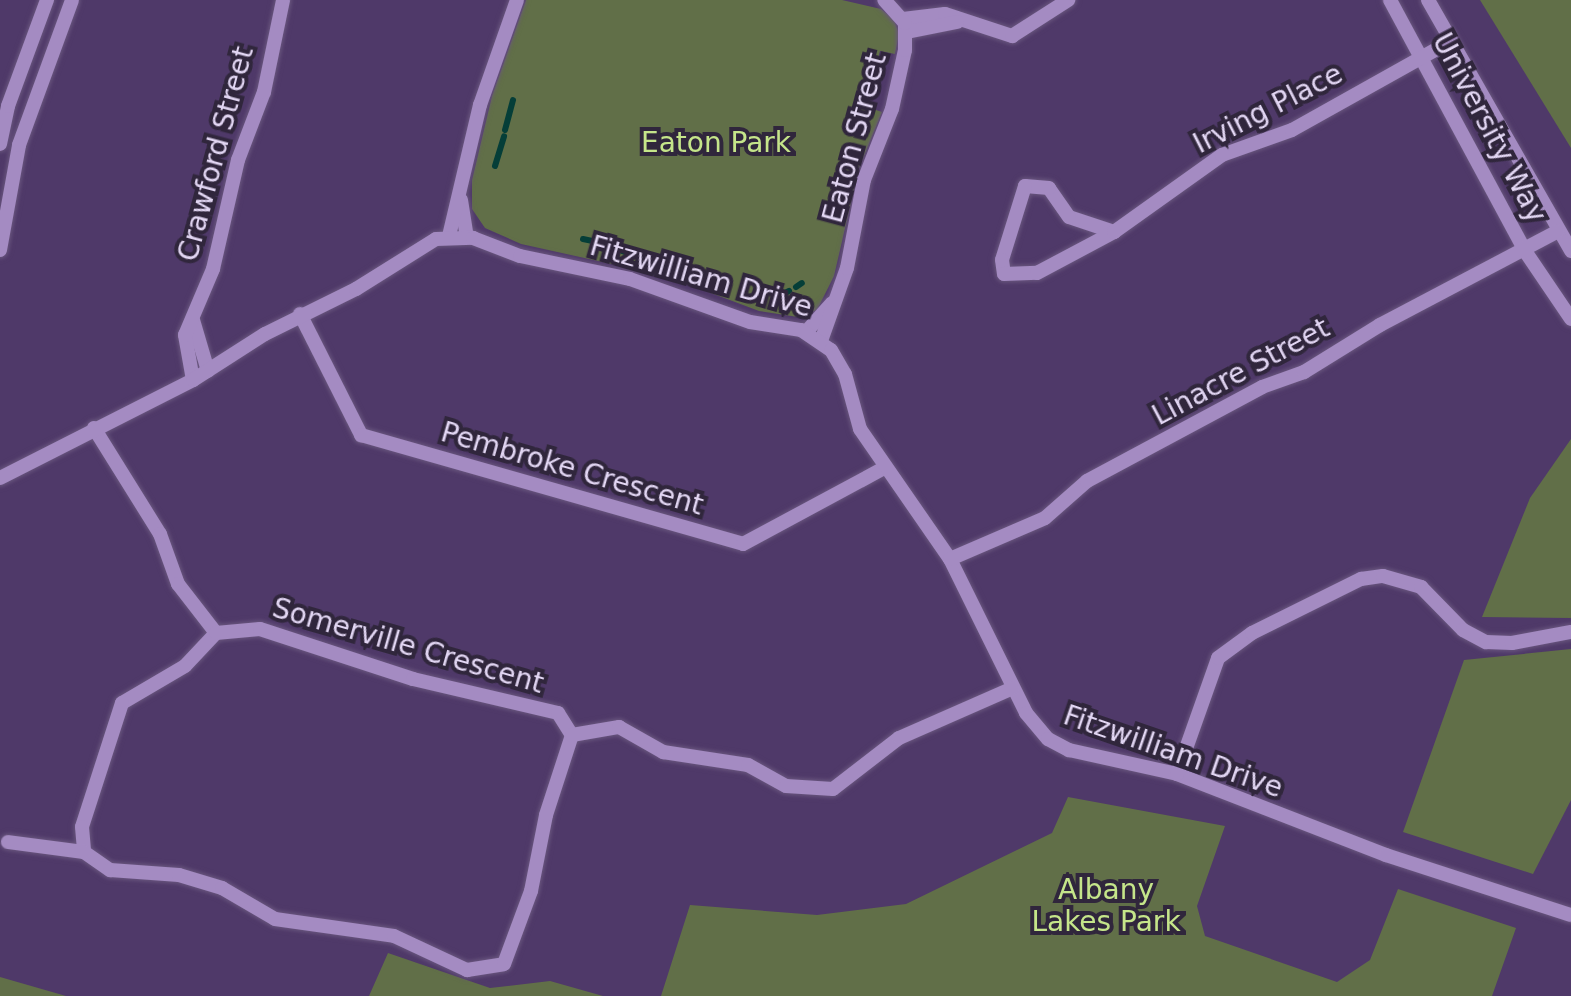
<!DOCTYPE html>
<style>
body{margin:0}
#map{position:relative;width:1571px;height:996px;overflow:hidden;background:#4f3969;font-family:"DejaVu Sans",sans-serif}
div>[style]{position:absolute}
.green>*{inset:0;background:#616f48}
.stream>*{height:6px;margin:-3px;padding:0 3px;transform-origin:3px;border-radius:3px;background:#053e38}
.roads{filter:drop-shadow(0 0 2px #69567e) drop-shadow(0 0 2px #69567e)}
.minor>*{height:14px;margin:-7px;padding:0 7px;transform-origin:7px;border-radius:7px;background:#a48bc2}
span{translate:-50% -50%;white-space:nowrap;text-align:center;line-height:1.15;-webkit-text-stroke:8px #30263c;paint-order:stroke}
.street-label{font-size:28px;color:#e2d6f3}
.park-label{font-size:28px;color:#c5e58a}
</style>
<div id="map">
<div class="green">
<div style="clip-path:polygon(526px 0,842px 0,881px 9px,894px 20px,899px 34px,895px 54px,880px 51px,867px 107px,882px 112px,859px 168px,834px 276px,817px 310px,798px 317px,759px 311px,666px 276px,521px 244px,485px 228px,472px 209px,472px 180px,492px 96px)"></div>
<div style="clip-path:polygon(1480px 0,1571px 0,1571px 148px)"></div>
<div style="clip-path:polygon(1571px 439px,1571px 618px,1482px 617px,1530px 498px)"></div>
<div style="clip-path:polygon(1571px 649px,1571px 800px,1533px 874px,1403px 832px,1464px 660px)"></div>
<div style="clip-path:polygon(1068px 797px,1225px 826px,1197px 906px,1205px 936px,1337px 982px,1370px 960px,1398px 889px,1516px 928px,1492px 996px,661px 996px,690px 905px,817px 915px,906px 904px,1052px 833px)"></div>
<div style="clip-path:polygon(388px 953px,490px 988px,550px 981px,603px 996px,369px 996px)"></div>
<div style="clip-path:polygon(0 977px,66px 996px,0 996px)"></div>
</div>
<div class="stream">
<div style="left:505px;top:130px;width:31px;rotate:-75deg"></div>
<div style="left:495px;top:166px;width:31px;rotate:-73deg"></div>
<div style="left:583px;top:239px;width:14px;rotate:12deg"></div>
<div style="left:622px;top:251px;width:60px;rotate:17.5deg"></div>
<div style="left:796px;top:287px;width:7px;rotate:-34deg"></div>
<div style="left:781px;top:295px;width:9px;rotate:-27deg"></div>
</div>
<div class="roads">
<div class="minor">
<div style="left:1390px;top:0;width:285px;rotate:61.7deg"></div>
<div style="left:1525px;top:251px;width:82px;rotate:55.9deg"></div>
<div style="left:1428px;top:0;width:289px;rotate:60.3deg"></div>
<div style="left:903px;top:19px;width:42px;rotate:-6.8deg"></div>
<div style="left:945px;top:14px;width:71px;rotate:18.2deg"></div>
<div style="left:1012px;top:36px;width:67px;rotate:-32.7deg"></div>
<div style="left:907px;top:32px;width:51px;rotate:-11.3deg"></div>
<div style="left:0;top:144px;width:39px;rotate:-78deg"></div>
<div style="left:8px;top:106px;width:113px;rotate:-69.8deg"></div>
<div style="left:461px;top:200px;width:37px;rotate:81deg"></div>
<div style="left:1114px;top:232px;width:47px;rotate:-161.6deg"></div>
<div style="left:1069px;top:217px;width:35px;rotate:-125deg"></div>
<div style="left:1049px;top:188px;width:24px;rotate:-175deg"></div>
<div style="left:1025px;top:186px;width:77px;rotate:107.3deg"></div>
<div style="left:1002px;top:260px;width:14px;rotate:82deg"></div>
<div style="left:1004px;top:274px;width:33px;rotate:-2deg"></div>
<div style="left:1037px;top:273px;width:87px;rotate:-28deg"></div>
<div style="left:1114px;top:232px;width:133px;rotate:-35.5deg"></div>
<div style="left:1222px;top:155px;width:74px;rotate:-19.7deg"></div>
<div style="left:1292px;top:130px;width:182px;rotate:-29.2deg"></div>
<div style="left:449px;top:236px;width:135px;rotate:-76.7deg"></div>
<div style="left:480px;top:105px;width:111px;rotate:-70.6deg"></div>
<div style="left:0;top:250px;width:107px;rotate:-79.7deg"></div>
<div style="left:19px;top:145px;width:154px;rotate:-69.9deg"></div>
<div style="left:300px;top:314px;width:136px;rotate:63.2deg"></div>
<div style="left:361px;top:435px;width:397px;rotate:15.9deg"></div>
<div style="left:743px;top:544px;width:162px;rotate:-28.3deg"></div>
<div style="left:193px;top:320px;width:53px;rotate:73.6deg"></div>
<div style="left:806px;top:332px;width:39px;rotate:-48deg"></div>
<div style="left:821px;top:341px;width:77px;rotate:-70.4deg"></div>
<div style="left:847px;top:268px;width:90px;rotate:-79.1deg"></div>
<div style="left:864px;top:180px;width:76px;rotate:-68.5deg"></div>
<div style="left:892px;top:109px;width:60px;rotate:-77.6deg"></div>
<div style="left:905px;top:50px;width:27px;rotate:-90deg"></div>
<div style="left:905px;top:23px;width:31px;rotate:-132deg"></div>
<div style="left:193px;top:380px;width:46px;rotate:-100.1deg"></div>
<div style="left:185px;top:335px;width:72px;rotate:-67deg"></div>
<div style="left:213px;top:269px;width:112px;rotate:-77.1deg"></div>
<div style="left:238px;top:160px;width:73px;rotate:-69.1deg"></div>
<div style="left:264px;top:92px;width:94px;rotate:-78.3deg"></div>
<div style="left:94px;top:428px;width:125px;rotate:58.1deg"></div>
<div style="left:160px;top:534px;width:53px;rotate:70.2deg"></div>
<div style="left:178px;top:584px;width:62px;rotate:52.2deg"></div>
<div style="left:0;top:478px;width:216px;rotate:-26.9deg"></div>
<div style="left:193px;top:380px;width:85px;rotate:-32.6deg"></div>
<div style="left:265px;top:334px;width:102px;rotate:-26.3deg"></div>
<div style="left:356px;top:289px;width:94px;rotate:-32deg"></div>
<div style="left:436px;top:239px;width:37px;rotate:-2deg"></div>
<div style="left:473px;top:238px;width:50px;rotate:21deg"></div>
<div style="left:520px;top:256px;width:112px;rotate:11.8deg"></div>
<div style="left:630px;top:279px;width:127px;rotate:19.7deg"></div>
<div style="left:750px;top:322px;width:52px;rotate:8.9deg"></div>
<div style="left:801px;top:330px;width:36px;rotate:34deg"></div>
<div style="left:831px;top:350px;width:28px;rotate:60deg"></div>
<div style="left:845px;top:374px;width:57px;rotate:74.7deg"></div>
<div style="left:860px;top:429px;width:158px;rotate:55.3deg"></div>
<div style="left:950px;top:559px;width:172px;rotate:63.7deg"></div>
<div style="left:1026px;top:713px;width:34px;rotate:50deg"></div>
<div style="left:1048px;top:739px;width:24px;rotate:28deg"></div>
<div style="left:1069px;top:750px;width:111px;rotate:12.5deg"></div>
<div style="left:1177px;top:774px;width:224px;rotate:21.2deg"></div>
<div style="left:1386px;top:855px;width:194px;rotate:18deg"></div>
<div style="left:950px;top:559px;width:103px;rotate:-23.3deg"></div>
<div style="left:1045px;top:518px;width:56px;rotate:-41.4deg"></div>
<div style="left:1087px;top:481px;width:199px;rotate:-28.2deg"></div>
<div style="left:1262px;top:387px;width:45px;rotate:-19.7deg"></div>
<div style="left:1304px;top:372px;width:89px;rotate:-31.7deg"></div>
<div style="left:1380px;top:325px;width:201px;rotate:-27.8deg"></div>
<div style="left:216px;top:633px;width:45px;rotate:133.2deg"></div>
<div style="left:185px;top:666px;width:73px;rotate:149.6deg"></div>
<div style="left:122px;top:703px;width:130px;rotate:107.9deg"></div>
<div style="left:82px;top:827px;width:25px;rotate:85deg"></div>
<div style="left:84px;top:852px;width:32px;rotate:35deg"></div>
<div style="left:110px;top:870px;width:69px;rotate:4.1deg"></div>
<div style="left:179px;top:875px;width:45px;rotate:16.8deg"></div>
<div style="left:222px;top:888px;width:61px;rotate:30.3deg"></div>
<div style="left:275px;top:919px;width:120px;rotate:8.1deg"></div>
<div style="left:394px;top:936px;width:81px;rotate:25deg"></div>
<div style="left:467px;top:970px;width:37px;rotate:-9deg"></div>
<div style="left:504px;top:964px;width:78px;rotate:-69.7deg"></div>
<div style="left:531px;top:891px;width:77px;rotate:-78.8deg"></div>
<div style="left:546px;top:815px;width:84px;rotate:-72deg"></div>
<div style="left:216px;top:633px;width:44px;rotate:-5.2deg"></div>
<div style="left:260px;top:629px;width:161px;rotate:18.1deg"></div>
<div style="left:413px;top:679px;width:149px;rotate:13.2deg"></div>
<div style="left:558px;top:713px;width:26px;rotate:58deg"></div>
<div style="left:572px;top:735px;width:48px;rotate:-9.7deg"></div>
<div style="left:619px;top:727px;width:51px;rotate:29.6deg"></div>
<div style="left:663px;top:752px;width:86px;rotate:8.7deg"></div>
<div style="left:748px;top:765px;width:43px;rotate:28.9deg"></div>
<div style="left:786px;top:786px;width:47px;rotate:3.7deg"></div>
<div style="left:833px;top:789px;width:83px;rotate:-37.7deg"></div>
<div style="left:899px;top:738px;width:124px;rotate:-23.7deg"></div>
<div style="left:1177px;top:774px;width:123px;rotate:-70.5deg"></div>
<div style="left:1218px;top:658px;width:42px;rotate:-36.3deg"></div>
<div style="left:1252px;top:633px;width:122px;rotate:-26.4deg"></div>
<div style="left:1361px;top:579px;width:22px;rotate:-8deg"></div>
<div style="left:1383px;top:576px;width:40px;rotate:16deg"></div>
<div style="left:1421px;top:587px;width:60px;rotate:45.7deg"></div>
<div style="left:1463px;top:630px;width:26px;rotate:28deg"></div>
<div style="left:1486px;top:642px;width:26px;rotate:2deg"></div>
<div style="left:1512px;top:643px;width:60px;rotate:-10.6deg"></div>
<div style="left:8px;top:842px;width:77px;rotate:7.5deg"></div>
</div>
</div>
<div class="street-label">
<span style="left:1268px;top:109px;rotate:-27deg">Irving Place</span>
<span style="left:1489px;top:128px;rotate:62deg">University Way</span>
<span style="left:855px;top:138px;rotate:-75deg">Eaton Street</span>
<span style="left:216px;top:154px;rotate:-75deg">Crawford Street</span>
<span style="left:701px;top:277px;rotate:16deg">Fitzwilliam Drive</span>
<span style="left:1241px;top:372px;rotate:-28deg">Linacre Street</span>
<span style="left:572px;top:469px;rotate:16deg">Pembroke Crescent</span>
<span style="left:408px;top:646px;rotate:16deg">Somerville Crescent</span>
<span style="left:1173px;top:752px;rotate:19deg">Fitzwilliam Drive</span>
</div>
<div class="park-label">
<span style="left:716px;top:143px">Eaton Park</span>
<span style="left:1106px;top:906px">Albany<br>Lakes Park</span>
</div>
</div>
